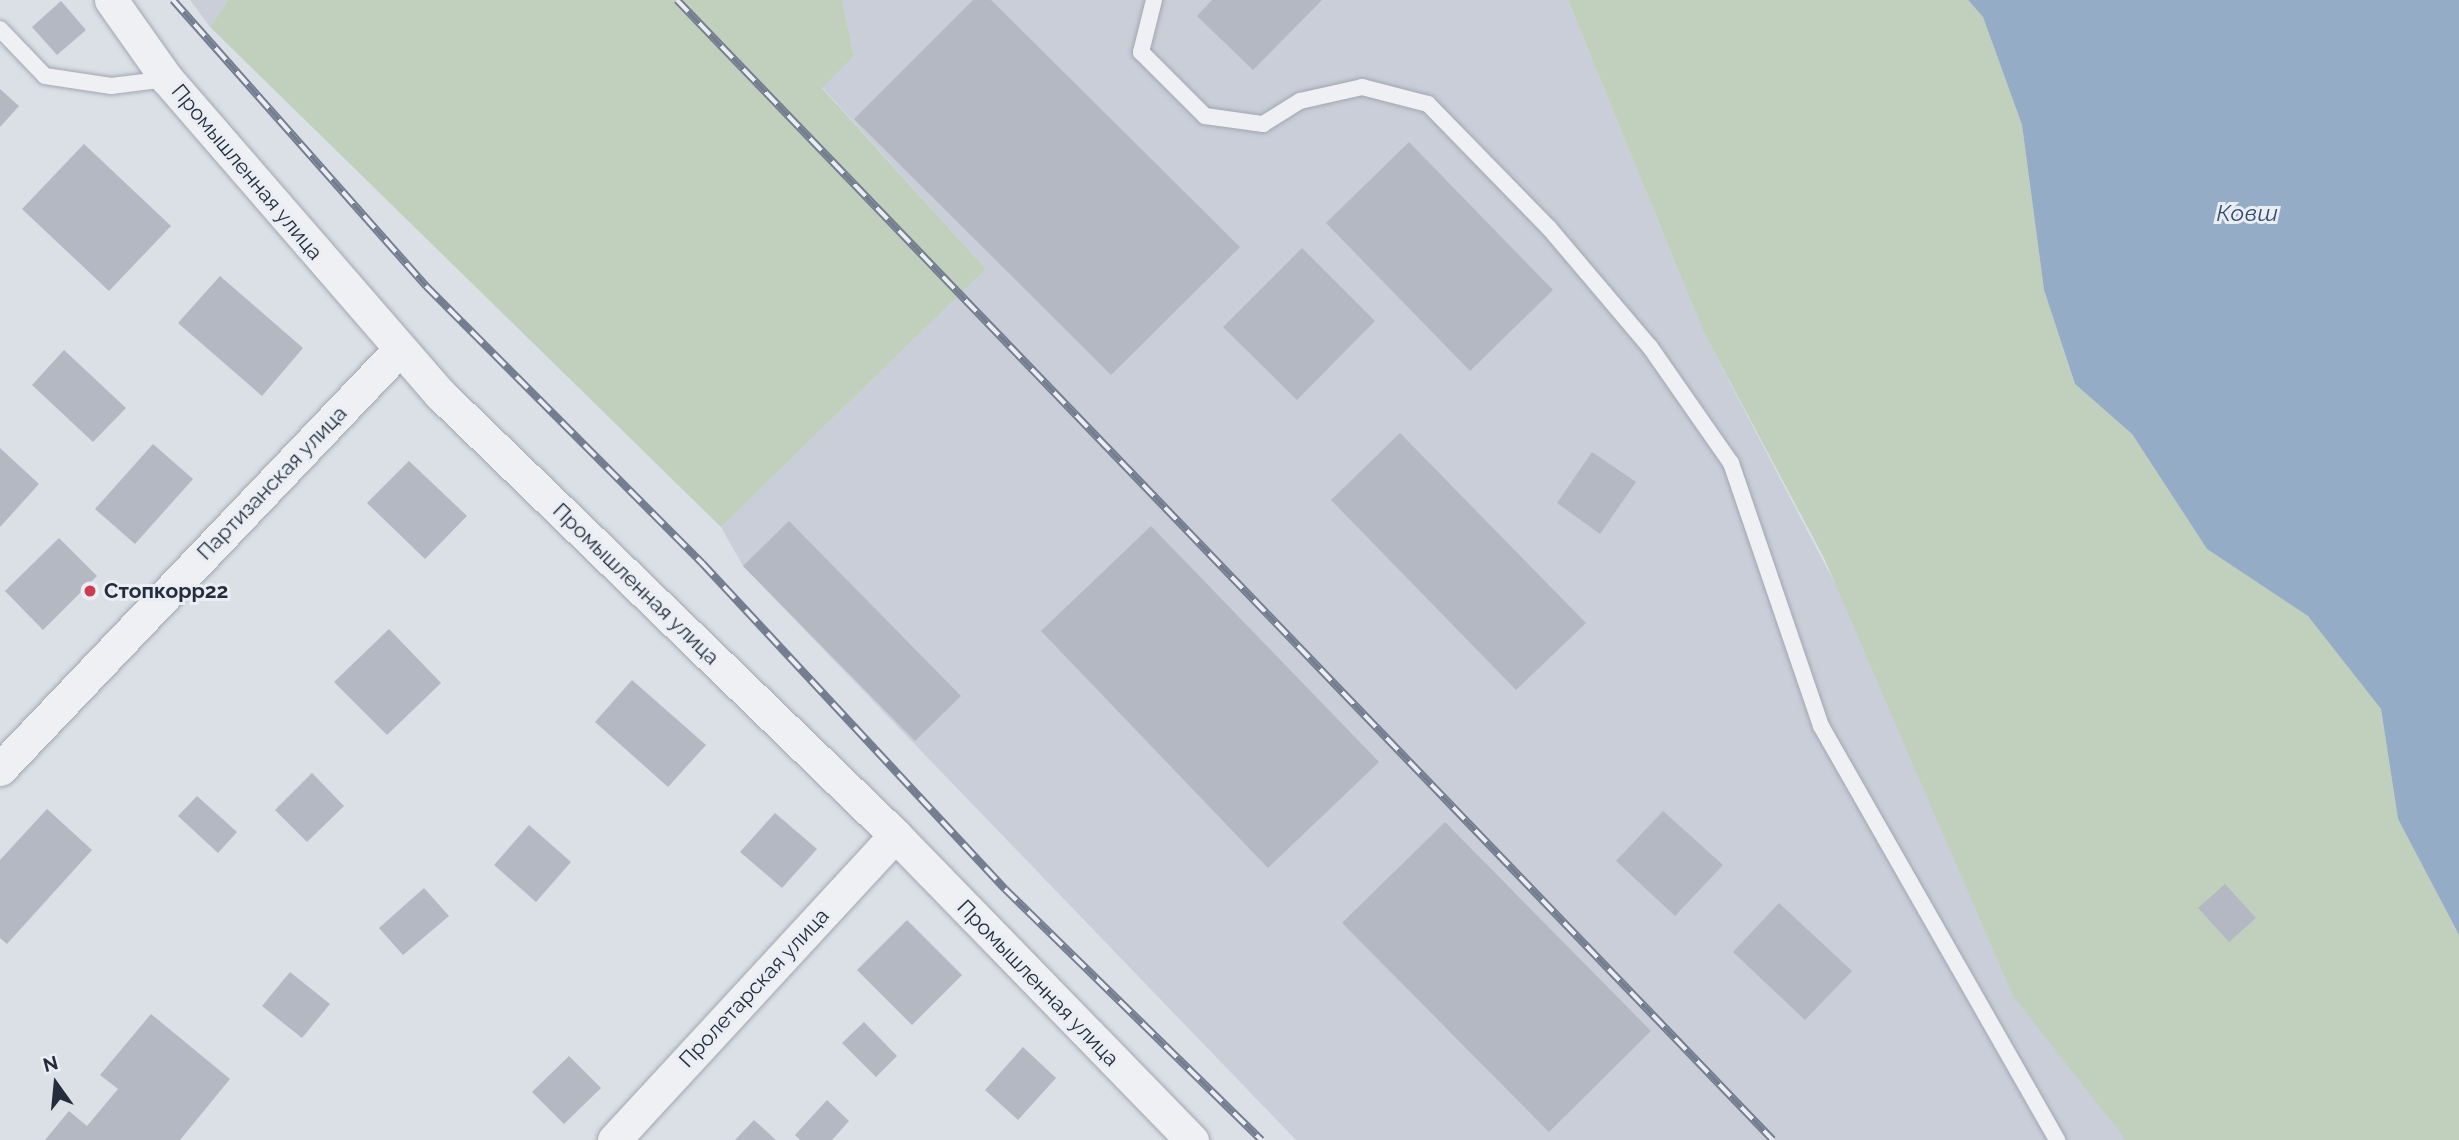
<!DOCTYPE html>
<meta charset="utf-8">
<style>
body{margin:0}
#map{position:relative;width:2459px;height:1140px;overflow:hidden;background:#dbdfe6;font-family:Raleway,sans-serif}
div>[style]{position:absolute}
.built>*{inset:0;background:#c9ced8}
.green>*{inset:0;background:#c1d0bc}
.water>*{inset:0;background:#95acc7}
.building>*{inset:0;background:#b3b8c3}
.roads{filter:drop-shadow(0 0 2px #a1a6b0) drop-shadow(0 0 2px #a1a6b0)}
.service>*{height:16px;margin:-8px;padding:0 8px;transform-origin:8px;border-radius:8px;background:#eef0f4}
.minor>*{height:33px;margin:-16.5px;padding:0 16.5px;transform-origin:16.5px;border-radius:16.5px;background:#eef0f4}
.rail>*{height:8px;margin-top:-4px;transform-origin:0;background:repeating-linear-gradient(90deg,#eaeef4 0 16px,#757e90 0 32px);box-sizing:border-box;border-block:2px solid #757e90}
.dots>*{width:19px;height:19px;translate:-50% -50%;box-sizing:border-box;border:4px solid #eaeef4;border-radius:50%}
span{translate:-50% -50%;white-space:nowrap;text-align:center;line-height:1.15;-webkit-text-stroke:6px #eaeef4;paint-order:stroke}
.street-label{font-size:21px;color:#252d3c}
.poi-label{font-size:21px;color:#252d3c;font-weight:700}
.left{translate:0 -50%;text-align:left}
.water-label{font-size:23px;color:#2f4b70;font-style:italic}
.north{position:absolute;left:21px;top:1049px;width:70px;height:70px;-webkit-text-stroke:5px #eaeef4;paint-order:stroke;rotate:345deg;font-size:19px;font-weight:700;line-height:28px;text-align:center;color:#252d3c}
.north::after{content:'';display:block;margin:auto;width:24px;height:32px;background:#252d3c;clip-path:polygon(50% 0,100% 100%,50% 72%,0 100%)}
</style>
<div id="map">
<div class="built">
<div style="clip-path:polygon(190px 0,228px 0,210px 27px)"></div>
<div style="clip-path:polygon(842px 0,1568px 0,1703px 331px,2126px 1140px,1296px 1140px,743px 566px,721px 527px,986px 269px,822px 87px,854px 56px)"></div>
</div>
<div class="green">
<div style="clip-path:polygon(228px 0,842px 0,854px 56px,822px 88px,986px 269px,721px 527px,210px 27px)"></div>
<div style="clip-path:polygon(1568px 0,1968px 0,1983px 17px,2022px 125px,2044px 290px,2075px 384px,2132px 434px,2207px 549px,2309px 616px,2381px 709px,2398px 819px,2459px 935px,2459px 1140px,2126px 1140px,2013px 996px,1824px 558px,1703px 331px)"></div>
</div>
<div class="water">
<div style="clip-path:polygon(1968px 0,2459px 0,2459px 935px,2398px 819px,2381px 709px,2308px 616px,2207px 549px,2132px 434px,2075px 384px,2044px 290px,2022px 125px,1983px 17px)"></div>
</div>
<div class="building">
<div style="clip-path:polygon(973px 0,991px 0,1240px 247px,1111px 375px,854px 119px)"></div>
<div style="clip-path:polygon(1212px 0,1322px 0,1253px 70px,1197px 16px)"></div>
<div style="clip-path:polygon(61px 1px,86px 30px,57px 55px,32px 27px)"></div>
<div style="clip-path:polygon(0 89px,19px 106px,0 127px)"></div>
<div style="clip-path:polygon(1409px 142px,1553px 290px,1470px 371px,1326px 223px)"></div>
<div style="clip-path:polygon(84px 144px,171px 226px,109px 291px,22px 209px)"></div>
<div style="clip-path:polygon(1302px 248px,1375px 321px,1297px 400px,1223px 327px)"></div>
<div style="clip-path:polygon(220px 276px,303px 348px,262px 396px,178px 323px)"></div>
<div style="clip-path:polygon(64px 350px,126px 408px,93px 442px,32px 385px)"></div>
<div style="clip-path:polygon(1400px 433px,1586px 623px,1516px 690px,1331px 500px)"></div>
<div style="clip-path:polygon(153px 444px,193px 479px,135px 544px,95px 509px)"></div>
<div style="clip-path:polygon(0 448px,39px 484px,0 527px)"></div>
<div style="clip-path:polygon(1592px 452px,1636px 482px,1600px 534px,1557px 503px)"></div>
<div style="clip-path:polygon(409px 461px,467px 516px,425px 559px,367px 503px)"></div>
<div style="clip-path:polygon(789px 521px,961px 696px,915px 741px,743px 566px)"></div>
<div style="clip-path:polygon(1151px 526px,1379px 762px,1268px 868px,1041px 631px)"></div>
<div style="clip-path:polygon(59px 538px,97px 576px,43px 630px,5px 591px)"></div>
<div style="clip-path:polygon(389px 629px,441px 683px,387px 735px,334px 682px)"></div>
<div style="clip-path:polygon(632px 680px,706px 745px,668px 787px,595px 722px)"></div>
<div style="clip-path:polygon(312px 773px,344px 806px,307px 842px,275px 810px)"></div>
<div style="clip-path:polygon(197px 796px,237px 832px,218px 853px,178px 816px)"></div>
<div style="clip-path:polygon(47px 809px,92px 850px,7px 944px,0 938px,0 860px)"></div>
<div style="clip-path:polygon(1663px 811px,1723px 865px,1675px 916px,1616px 861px)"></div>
<div style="clip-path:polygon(775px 813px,817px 849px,782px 888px,740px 852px)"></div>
<div style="clip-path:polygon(1445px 822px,1651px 1031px,1549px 1132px,1342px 923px)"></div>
<div style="clip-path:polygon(529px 825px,571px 862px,536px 902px,494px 865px)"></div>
<div style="clip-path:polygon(2225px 884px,2256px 918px,2229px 942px,2198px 908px)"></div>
<div style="clip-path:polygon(424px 888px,449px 916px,403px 955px,379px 928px)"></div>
<div style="clip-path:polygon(1779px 903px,1852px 971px,1805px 1020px,1733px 952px)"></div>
<div style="clip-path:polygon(907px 920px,962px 975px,912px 1025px,857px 970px)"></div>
<div style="clip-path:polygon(290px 972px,330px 1004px,302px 1038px,262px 1006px)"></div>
<div style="clip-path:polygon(151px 1014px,230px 1079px,180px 1140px,45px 1140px,69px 1111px,87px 1126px,118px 1089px,100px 1075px)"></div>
<div style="clip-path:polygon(864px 1022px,897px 1056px,876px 1077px,842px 1043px)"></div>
<div style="clip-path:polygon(1023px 1047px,1056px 1078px,1018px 1120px,985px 1090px)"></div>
<div style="clip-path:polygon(569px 1056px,601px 1088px,564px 1124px,532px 1092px)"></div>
<div style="clip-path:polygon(827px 1100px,849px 1121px,832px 1140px,800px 1140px,795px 1135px)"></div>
<div style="clip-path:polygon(754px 1120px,776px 1140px,735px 1140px)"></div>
</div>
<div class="roads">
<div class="service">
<div style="left:1154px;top:0;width:54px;rotate:104deg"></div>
<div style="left:1141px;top:52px;width:91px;rotate:45deg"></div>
<div style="left:1205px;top:116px;width:59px;rotate:7.9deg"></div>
<div style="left:1263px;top:124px;width:44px;rotate:-31.9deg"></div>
<div style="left:1300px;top:101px;width:64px;rotate:-12.7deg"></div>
<div style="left:1362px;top:87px;width:68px;rotate:14.4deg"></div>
<div style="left:1428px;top:104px;width:173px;rotate:45.7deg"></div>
<div style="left:1549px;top:228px;width:156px;rotate:49.7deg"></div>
<div style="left:1650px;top:347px;width:141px;rotate:55.1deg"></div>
<div style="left:1731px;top:463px;width:278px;rotate:71.1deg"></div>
<div style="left:1821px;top:726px;width:477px;rotate:60.3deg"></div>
<div style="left:0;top:29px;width:65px;rotate:46.2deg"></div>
<div style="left:45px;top:76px;width:67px;rotate:8.6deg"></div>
<div style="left:111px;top:86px;width:56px;rotate:-7.1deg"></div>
</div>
<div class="minor">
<div style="left:111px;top:0;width:97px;rotate:54.7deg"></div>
<div style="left:167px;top:79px;width:417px;rotate:49.1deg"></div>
<div style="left:440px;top:394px;width:634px;rotate:44.1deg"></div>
<div style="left:895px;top:835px;width:426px;rotate:45.8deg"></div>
<div style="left:0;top:769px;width:579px;rotate:-46.4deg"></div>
<div style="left:614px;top:1140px;width:415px;rotate:-47.3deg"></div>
</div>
</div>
<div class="rail">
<div style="left:173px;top:0;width:382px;rotate:48.5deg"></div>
<div style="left:426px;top:286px;width:391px;rotate:45.1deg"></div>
<div style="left:702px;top:563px;width:445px;rotate:47.1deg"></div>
<div style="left:1005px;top:889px;width:359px;rotate:44.4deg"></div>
<div style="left:677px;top:0;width:1581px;rotate:46.13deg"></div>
</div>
<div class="dots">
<div style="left:90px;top:591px;background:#ce3d4f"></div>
</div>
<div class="street-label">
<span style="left:247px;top:172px;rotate:50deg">Промышленная улица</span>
<span style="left:272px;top:483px;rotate:-46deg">Партизанская улица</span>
<span style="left:636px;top:584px;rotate:44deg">Промышленная улица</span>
<span style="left:1038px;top:983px;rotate:46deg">Промышленная улица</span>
<span style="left:754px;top:988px;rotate:-47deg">Пролетарская улица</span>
</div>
<div class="poi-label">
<span class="left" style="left:104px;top:591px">Стопкорр22</span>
</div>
<div class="water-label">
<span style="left:2247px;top:213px">Ковш</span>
</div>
<div class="north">N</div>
</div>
